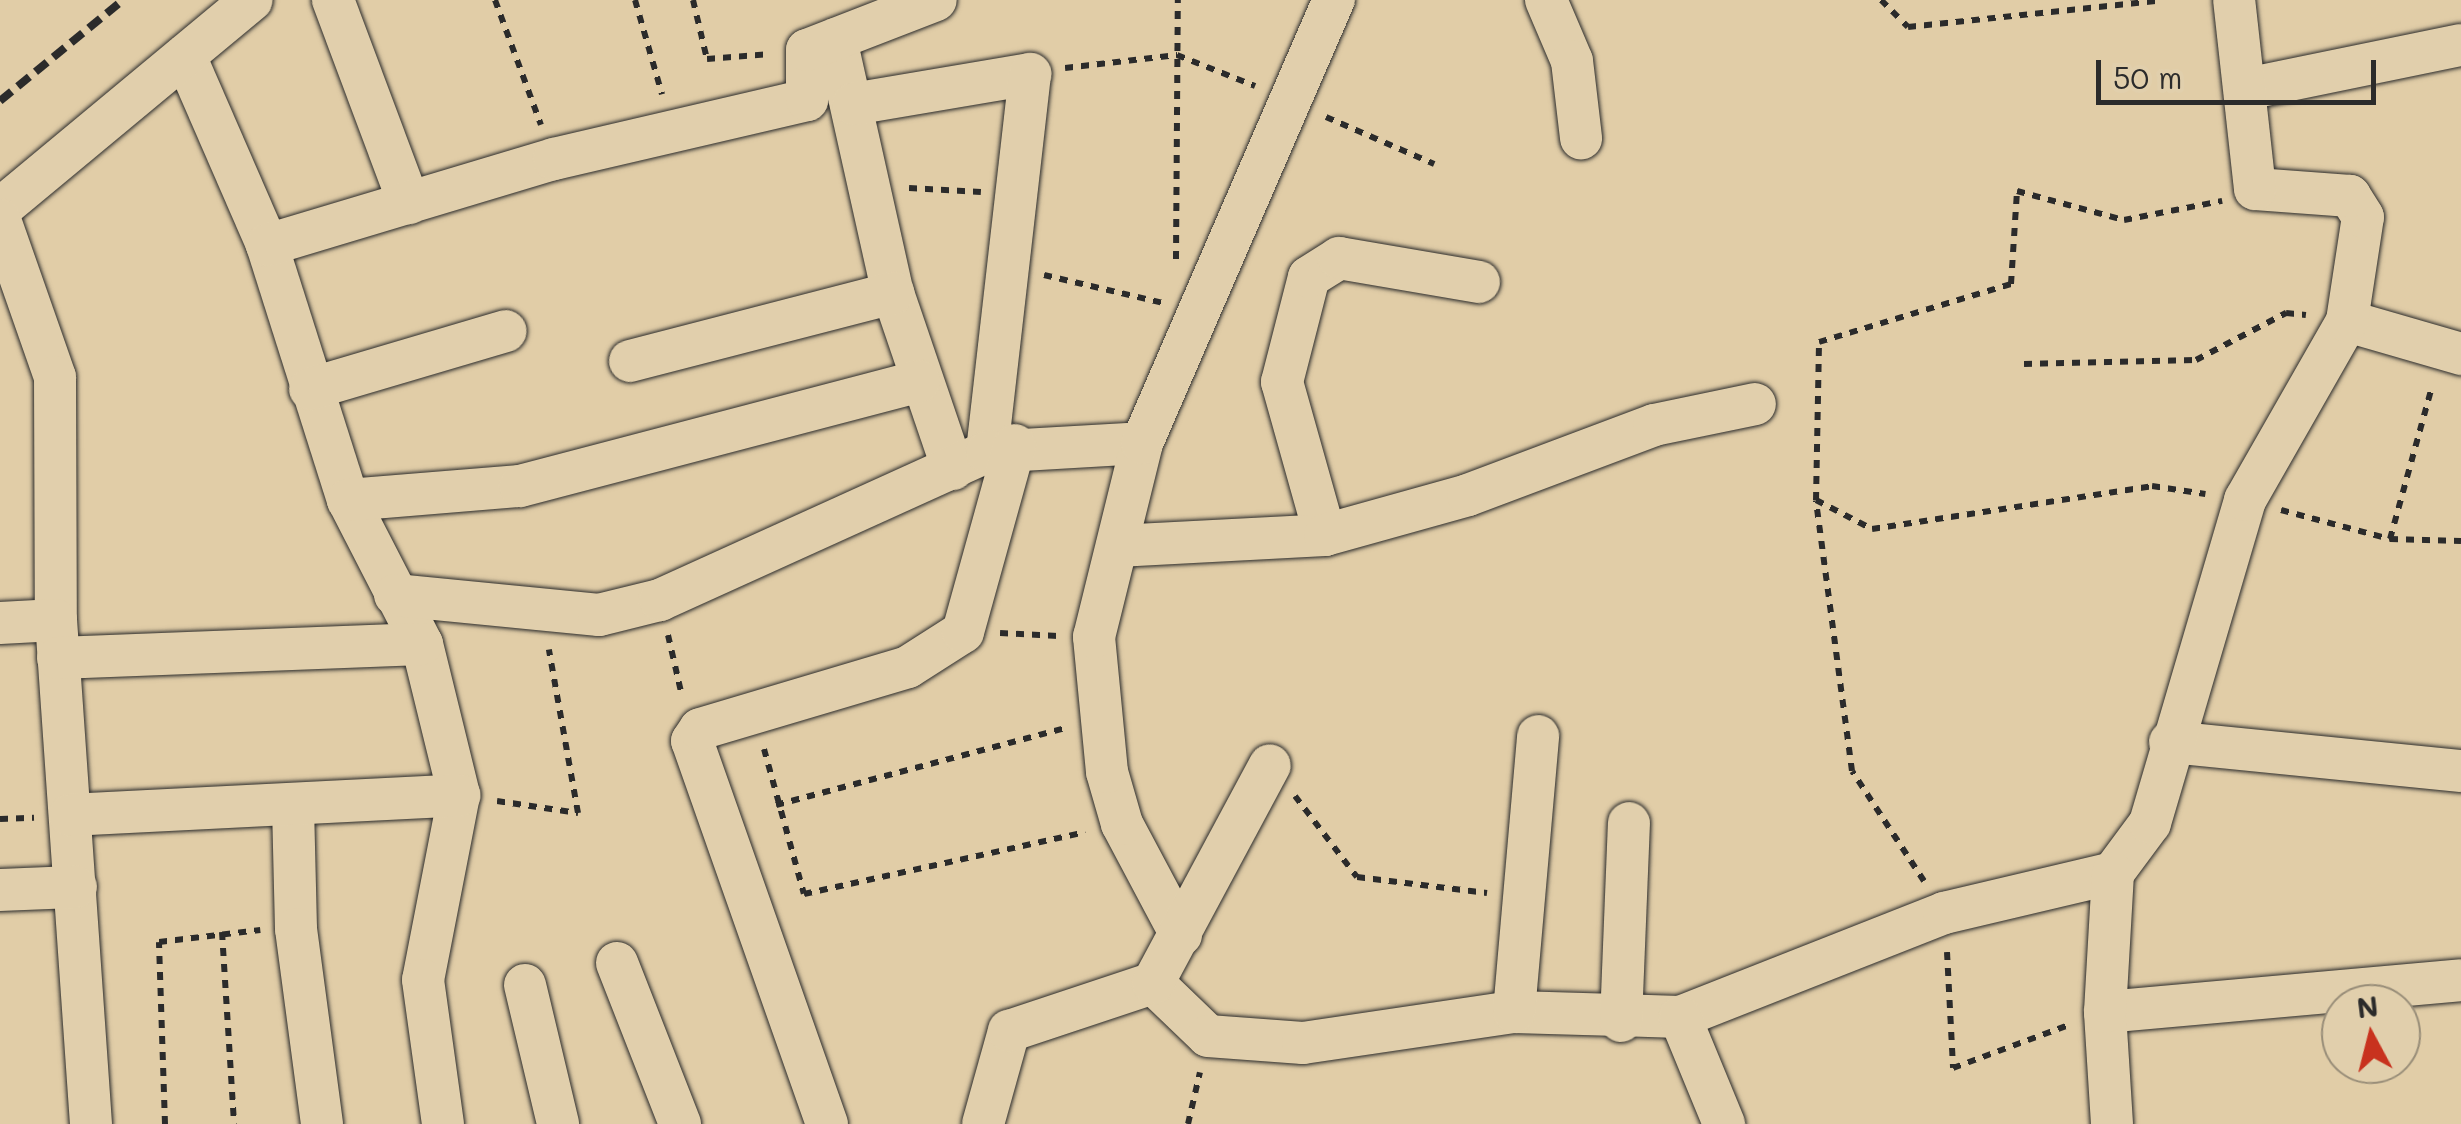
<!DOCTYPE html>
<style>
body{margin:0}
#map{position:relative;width:2461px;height:1124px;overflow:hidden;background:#e1cda7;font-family:Mali,sans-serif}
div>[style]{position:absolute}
.path>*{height:6px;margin-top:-3px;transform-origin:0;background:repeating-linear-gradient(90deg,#2b2b2b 0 8px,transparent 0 16px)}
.roads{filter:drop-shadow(0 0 2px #2b2b2b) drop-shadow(0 0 2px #2b2b2b)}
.minor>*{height:42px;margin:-21px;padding:0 21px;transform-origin:21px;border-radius:21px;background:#e1cfac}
.rail>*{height:8px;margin-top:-4px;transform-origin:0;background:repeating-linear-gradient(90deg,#2b2b2b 0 15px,transparent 0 23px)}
span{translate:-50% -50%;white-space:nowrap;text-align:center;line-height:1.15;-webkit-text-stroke:8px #e1cfac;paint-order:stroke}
.north{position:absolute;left:2321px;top:984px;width:100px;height:100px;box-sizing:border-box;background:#e1cfac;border:2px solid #988d78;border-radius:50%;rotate:353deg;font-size:28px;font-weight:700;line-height:40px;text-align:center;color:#2b2b2b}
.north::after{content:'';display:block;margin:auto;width:35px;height:45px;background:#c8321e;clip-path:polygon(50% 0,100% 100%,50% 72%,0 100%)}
.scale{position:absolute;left:2096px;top:60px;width:280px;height:45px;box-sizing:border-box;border:5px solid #2b2b2b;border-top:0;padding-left:12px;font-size:30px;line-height:35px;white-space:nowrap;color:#2b2b2b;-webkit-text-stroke:8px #e1cfac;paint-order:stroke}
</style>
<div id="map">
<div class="path">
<div style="left:495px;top:0;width:133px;rotate:69.8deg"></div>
<div style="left:635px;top:0;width:98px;rotate:74deg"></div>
<div style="left:693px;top:0;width:61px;rotate:76.7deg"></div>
<div style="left:707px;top:59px;width:63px;rotate:-4.5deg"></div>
<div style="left:1881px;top:0;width:38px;rotate:45deg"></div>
<div style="left:1908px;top:27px;width:256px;rotate:-6deg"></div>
<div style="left:1065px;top:68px;width:113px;rotate:-6.6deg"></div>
<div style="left:1177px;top:55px;width:84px;rotate:21.7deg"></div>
<div style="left:1326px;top:117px;width:118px;rotate:23.5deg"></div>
<div style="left:909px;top:188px;width:72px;rotate:3.2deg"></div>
<div style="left:1176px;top:259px;width:259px;rotate:-89.6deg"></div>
<div style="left:1044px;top:275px;width:122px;rotate:13.2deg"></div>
<div style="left:2024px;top:364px;width:172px;rotate:-1.3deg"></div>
<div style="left:2196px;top:360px;width:102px;rotate:-27.6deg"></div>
<div style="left:2286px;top:313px;width:20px;rotate:6deg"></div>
<div style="left:1816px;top:500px;width:63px;rotate:27.4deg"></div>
<div style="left:1872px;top:529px;width:283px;rotate:-8.7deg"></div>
<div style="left:2152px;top:486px;width:54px;rotate:8.6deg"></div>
<div style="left:2281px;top:510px;width:113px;rotate:14.9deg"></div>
<div style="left:2390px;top:539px;width:71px;rotate:1.6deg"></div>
<div style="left:2390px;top:539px;width:159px;rotate:-74.6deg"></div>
<div style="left:1000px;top:633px;width:58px;rotate:3deg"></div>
<div style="left:668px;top:635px;width:63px;rotate:77.1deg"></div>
<div style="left:764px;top:749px;width:150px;rotate:74.6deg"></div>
<div style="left:804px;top:894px;width:288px;rotate:-12.4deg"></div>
<div style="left:1295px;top:796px;width:102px;rotate:52.6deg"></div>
<div style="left:1357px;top:877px;width:131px;rotate:7deg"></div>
<div style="left:497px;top:801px;width:82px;rotate:8.4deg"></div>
<div style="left:578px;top:813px;width:166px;rotate:-100.1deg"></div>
<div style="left:776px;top:805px;width:299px;rotate:-14.9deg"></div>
<div style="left:0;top:819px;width:34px;rotate:-2deg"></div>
<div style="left:1924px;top:881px;width:131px;rotate:-123.2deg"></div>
<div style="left:1852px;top:771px;width:273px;rotate:-97.6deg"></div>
<div style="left:1816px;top:500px;width:158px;rotate:-88.9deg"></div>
<div style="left:1819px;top:342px;width:201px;rotate:-16.8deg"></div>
<div style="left:2011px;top:284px;width:93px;rotate:-86.3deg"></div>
<div style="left:2017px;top:191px;width:111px;rotate:15.2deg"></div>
<div style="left:2124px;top:220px;width:100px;rotate:-11deg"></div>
<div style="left:222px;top:932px;width:192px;rotate:86.4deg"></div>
<div style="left:1947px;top:952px;width:116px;rotate:87deg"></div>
<div style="left:1953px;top:1068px;width:121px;rotate:-20.4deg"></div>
<div style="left:165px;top:1124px;width:182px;rotate:-91.9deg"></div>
<div style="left:159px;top:942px;width:102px;rotate:-6.8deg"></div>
<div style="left:1188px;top:1124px;width:53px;rotate:-77deg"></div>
</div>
<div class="roads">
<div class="minor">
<div style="left:333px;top:0;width:217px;rotate:69.5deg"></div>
<div style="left:1546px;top:0;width:66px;rotate:66.9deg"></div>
<div style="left:1572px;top:61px;width:78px;rotate:83.3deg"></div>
<div style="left:836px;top:39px;width:260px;rotate:77.4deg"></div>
<div style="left:893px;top:293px;width:186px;rotate:71.2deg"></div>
<div style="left:185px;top:56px;width:206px;rotate:66.5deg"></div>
<div style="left:267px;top:245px;width:268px;rotate:72.4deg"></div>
<div style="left:348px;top:500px;width:162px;rotate:62.8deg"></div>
<div style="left:422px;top:644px;width:155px;rotate:76.2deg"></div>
<div style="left:459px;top:795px;width:188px;rotate:101deg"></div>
<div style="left:423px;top:980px;width:145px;rotate:82.1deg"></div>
<div style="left:2246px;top:89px;width:219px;rotate:-11.6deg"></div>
<div style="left:853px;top:104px;width:180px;rotate:-9.6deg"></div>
<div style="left:1030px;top:74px;width:380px;rotate:96.5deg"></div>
<div style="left:0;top:209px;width:327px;rotate:-39.7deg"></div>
<div style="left:0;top:220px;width:166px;rotate:70.7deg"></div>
<div style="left:55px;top:377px;width:243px;rotate:89.8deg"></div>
<div style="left:56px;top:620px;width:505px;rotate:86.03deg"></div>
<div style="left:267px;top:245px;width:300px;rotate:-16.7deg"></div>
<div style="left:554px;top:159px;width:260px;rotate:-13.1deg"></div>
<div style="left:807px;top:100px;width:50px;rotate:-90deg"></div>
<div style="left:807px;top:50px;width:138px;rotate:-21.2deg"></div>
<div style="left:2347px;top:321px;width:119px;rotate:16.1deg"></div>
<div style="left:630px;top:361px;width:272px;rotate:-14.5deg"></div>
<div style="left:310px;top:389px;width:204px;rotate:-16.5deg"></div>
<div style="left:348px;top:500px;width:173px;rotate:-4.7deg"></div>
<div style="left:520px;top:486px;width:413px;rotate:-14.7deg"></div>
<div style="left:1325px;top:535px;width:159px;rotate:-105.7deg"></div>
<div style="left:1282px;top:382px;width:108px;rotate:-75.6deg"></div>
<div style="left:1309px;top:277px;width:36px;rotate:-32deg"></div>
<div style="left:1339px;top:258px;width:142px;rotate:9.7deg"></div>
<div style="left:1117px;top:546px;width:208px;rotate:-3deg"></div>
<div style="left:1325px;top:535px;width:148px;rotate:-15.6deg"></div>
<div style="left:1468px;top:495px;width:199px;rotate:-20.6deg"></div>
<div style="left:1654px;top:425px;width:103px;rotate:-11.7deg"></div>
<div style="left:395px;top:595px;width:205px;rotate:5.6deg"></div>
<div style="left:599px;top:615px;width:63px;rotate:-13.8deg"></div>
<div style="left:660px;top:600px;width:359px;rotate:-24.4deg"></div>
<div style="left:987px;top:452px;width:155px;rotate:-3.3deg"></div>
<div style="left:0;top:623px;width:56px;rotate:-3.1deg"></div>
<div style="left:58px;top:658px;width:364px;rotate:-2.2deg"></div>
<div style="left:2170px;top:742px;width:292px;rotate:5.7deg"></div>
<div style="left:293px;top:806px;width:123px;rotate:88.6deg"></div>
<div style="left:296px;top:929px;width:197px;rotate:82.4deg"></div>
<div style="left:70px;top:815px;width:390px;rotate:-2.9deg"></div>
<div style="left:0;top:890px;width:76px;rotate:-2.3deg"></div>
<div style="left:1181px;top:935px;width:126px;rotate:-118deg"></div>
<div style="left:1122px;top:824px;width:54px;rotate:-106.1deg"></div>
<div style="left:1107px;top:772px;width:136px;rotate:-95.5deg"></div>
<div style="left:1094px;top:637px;width:200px;rotate:-76.1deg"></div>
<div style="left:1142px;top:443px;width:483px;rotate:-66.6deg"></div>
<div style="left:617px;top:963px;width:173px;rotate:68.6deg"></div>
<div style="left:1153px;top:983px;width:76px;rotate:43.9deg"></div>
<div style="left:1208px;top:1036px;width:95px;rotate:4.2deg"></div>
<div style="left:1303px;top:1043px;width:213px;rotate:-8.4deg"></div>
<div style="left:1514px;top:1012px;width:166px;rotate:1.7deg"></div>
<div style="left:1680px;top:1017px;width:284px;rotate:-21.5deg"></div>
<div style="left:1944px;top:913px;width:174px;rotate:-13.3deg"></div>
<div style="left:2113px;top:873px;width:62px;rotate:-53.5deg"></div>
<div style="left:2150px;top:823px;width:337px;rotate:-73.6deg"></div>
<div style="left:2245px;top:500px;width:206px;rotate:-60.3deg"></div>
<div style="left:2347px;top:321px;width:105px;rotate:-81.3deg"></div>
<div style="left:2363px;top:217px;width:25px;rotate:-122deg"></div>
<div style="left:2350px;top:196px;width:95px;rotate:-175.8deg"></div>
<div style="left:2255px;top:189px;width:190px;rotate:-96.3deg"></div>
<div style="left:525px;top:985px;width:143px;rotate:76.6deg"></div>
<div style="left:1514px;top:1012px;width:277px;rotate:-85deg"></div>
<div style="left:2105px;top:1012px;width:357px;rotate:-5.1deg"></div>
<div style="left:1680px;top:1017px;width:116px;rotate:67.6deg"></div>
<div style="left:1621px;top:1021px;width:198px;rotate:-87.7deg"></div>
<div style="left:827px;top:1124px;width:406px;rotate:-109.4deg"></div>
<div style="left:692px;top:741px;width:14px;rotate:-56deg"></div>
<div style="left:700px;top:729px;width:217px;rotate:-16.6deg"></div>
<div style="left:908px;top:667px;width:65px;rotate:-32.5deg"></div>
<div style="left:963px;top:632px;width:194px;rotate:-74.5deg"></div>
<div style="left:983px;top:1124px;width:97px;rotate:-74.4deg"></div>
<div style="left:1009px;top:1031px;width:152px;rotate:-18.4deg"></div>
<div style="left:1153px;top:983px;width:247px;rotate:-61.8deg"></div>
<div style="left:2112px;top:1124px;width:112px;rotate:-93.6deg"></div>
<div style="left:2105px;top:1012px;width:139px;rotate:-86.7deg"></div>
</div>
</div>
<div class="rail">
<div style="left:0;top:101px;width:159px;rotate:-39.4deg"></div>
</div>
<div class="north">N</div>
<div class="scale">50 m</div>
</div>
